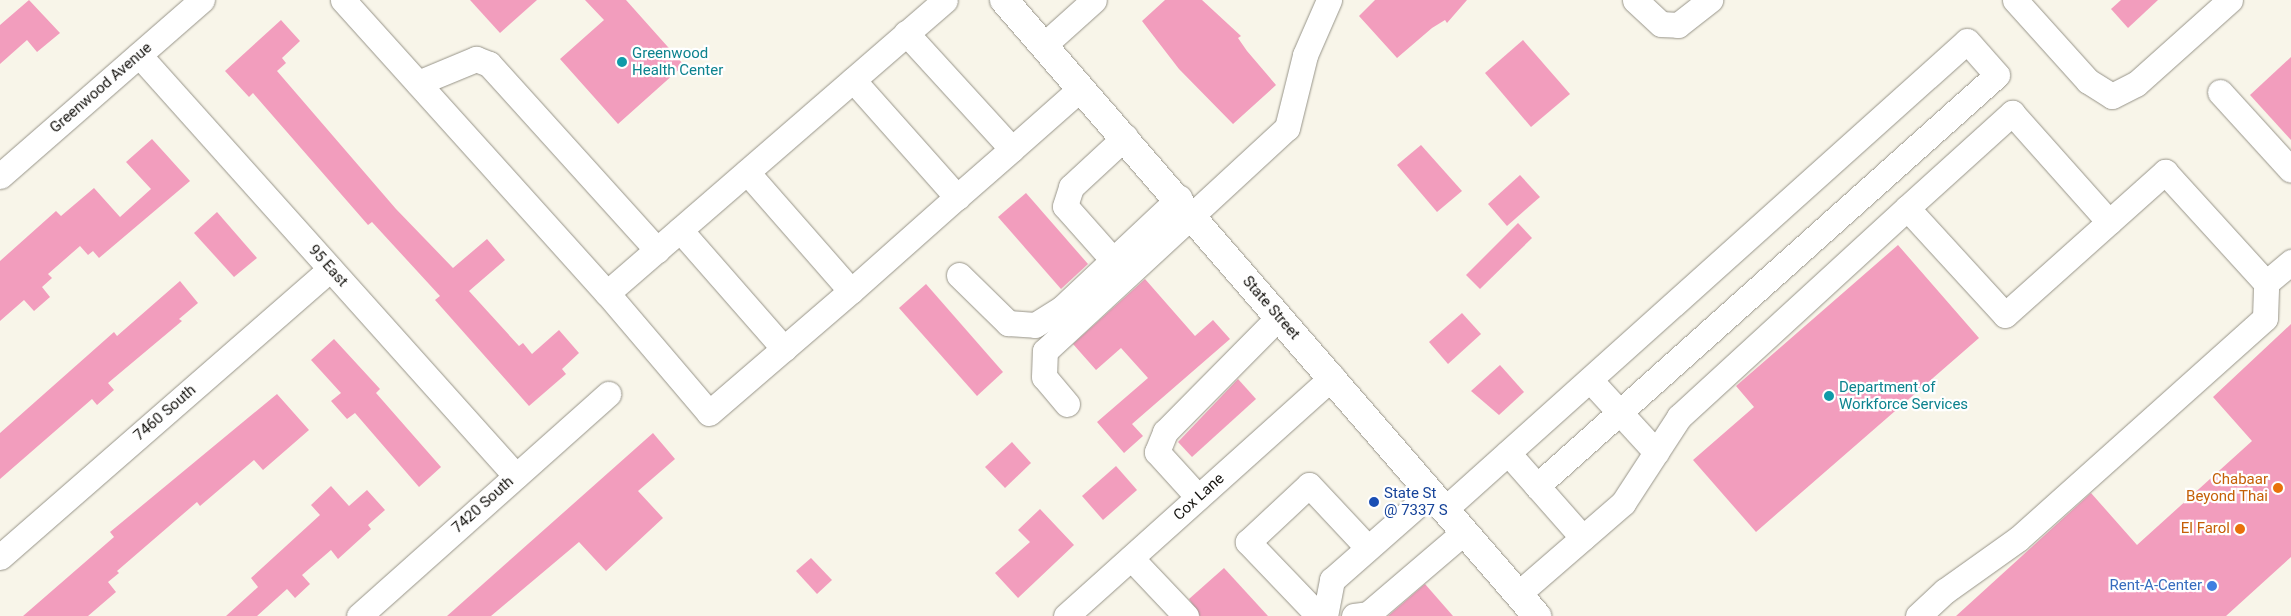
<!DOCTYPE html>
<style>
body{margin:0}
#map{position:relative;width:2291px;height:616px;overflow:hidden;background:#f8f5e9;font-family:Roboto,sans-serif}
div>[style]{position:absolute}
.building>*{inset:0;background:#f29dbd}
.roads{filter:drop-shadow(0 0 1px #979489) drop-shadow(0 0 1px #979489)}
.minor>*{height:25px;margin:-12.5px;padding:0 12.5px;transform-origin:12.5px;border-radius:12.5px;background:#fff}
.major>*{height:28px;margin:-14px;padding:0 14px;transform-origin:14px;border-radius:14px;background:#fff}
.dots>*{width:14px;height:14px;translate:-50% -50%;box-sizing:border-box;border:2px solid #fff;border-radius:50%}
span{translate:-50% -50%;white-space:nowrap;text-align:center;line-height:1.15;-webkit-text-stroke:4.5px #fff;paint-order:stroke}
.culture-label{font-size:15px;color:#0d838f}
.left{translate:0 -50%;text-align:left}
.street-label{font-size:15px;color:#15130f}
.food-label{font-size:15px;color:#c56008}
.right{translate:-100% -50%;text-align:right}
.transit-label{font-size:15px;color:#164399}
.shop-label{font-size:15px;color:#366cbe}
</style>
<div id="map">
<div class="building">
<div style="clip-path:polygon(29px 0,60px 33px,37px 52px,27px 40px,0 64px,0 25px)"></div>
<div style="clip-path:polygon(470px 0,537px 0,500px 33px)"></div>
<div style="clip-path:polygon(585px 0,626px 0,684px 65px,618px 124px,560px 59px,604px 20px)"></div>
<div style="clip-path:polygon(1165px 0,1202px 0,1241px 36px,1238px 38px,1247px 51px,1276px 85px,1233px 124px,1179px 69px,1142px 21px)"></div>
<div style="clip-path:polygon(1375px 0,1467px 0,1447px 23px,1445px 20px,1432px 28px,1397px 58px,1359px 16px)"></div>
<div style="clip-path:polygon(2121px 0,2158px 0,2128px 28px,2111px 9px)"></div>
<div style="clip-path:polygon(281px 20px,300px 41px,282px 58px,286px 63px,277px 71px,396px 209px,453px 268px,487px 239px,505px 260px,469px 291px,519px 346px,523px 343px,532px 354px,559px 330px,579px 353px,562px 369px,566px 374px,529px 406px,435px 300px,440px 296px,372px 222px,368px 225px,253px 93px,249px 97px,225px 71px)"></div>
<div style="clip-path:polygon(1523px 40px,1570px 94px,1531px 127px,1485px 73px)"></div>
<div style="clip-path:polygon(2291px 57px,2291px 140px,2250px 95px)"></div>
<div style="clip-path:polygon(152px 139px,190px 181px,99px 258px,93px 251px,88px 255px,80px 246px,48px 274px,52px 278px,42px 287px,50px 297px,34px 311px,24px 300px,0 321px,0 261px,56px 211px,61px 216px,94px 188px,120px 217px,151px 189px,126px 162px)"></div>
<div style="clip-path:polygon(1421px 145px,1462px 191px,1437px 212px,1397px 165px)"></div>
<div style="clip-path:polygon(1520px 175px,1540px 197px,1507px 226px,1488px 204px)"></div>
<div style="clip-path:polygon(1026px 193px,1088px 264px,1061px 289px,998px 217px)"></div>
<div style="clip-path:polygon(217px 212px,257px 258px,234px 277px,194px 233px)"></div>
<div style="clip-path:polygon(1518px 223px,1532px 238px,1480px 289px,1466px 275px)"></div>
<div style="clip-path:polygon(1898px 245px,1979px 338px,1756px 532px,1693px 460px,1754px 407px,1736px 386px)"></div>
<div style="clip-path:polygon(1145px 279px,1195px 336px,1213px 320px,1230px 339px,1132px 424px,1143px 436px,1124px 453px,1097px 422px,1148px 378px,1121px 348px,1096px 370px,1073px 344px)"></div>
<div style="clip-path:polygon(180px 281px,198px 303px,179px 319px,182px 321px,108px 383px,114px 390px,97px 405px,92px 399px,0 479px,0 433px,114px 332px,117px 336px)"></div>
<div style="clip-path:polygon(926px 284px,1003px 372px,977px 396px,899px 308px)"></div>
<div style="clip-path:polygon(1462px 313px,1481px 334px,1448px 364px,1429px 342px)"></div>
<div style="clip-path:polygon(2291px 324px,2291px 557px,2226px 616px,1956px 616px,2091px 493px,2137px 545px,2252px 441px,2213px 397px)"></div>
<div style="clip-path:polygon(334px 339px,380px 389px,376px 393px,441px 467px,419px 487px,355px 413px,347px 419px,331px 401px,341px 393px,311px 360px)"></div>
<div style="clip-path:polygon(1500px 365px,1524px 392px,1499px 415px,1471px 391px)"></div>
<div style="clip-path:polygon(1238px 379px,1256px 399px,1192px 457px,1178px 442px)"></div>
<div style="clip-path:polygon(277px 394px,309px 430px,263px 470px,254px 460px,200px 506px,197px 502px,117px 571px,119px 573px,108px 582px,116px 592px,88px 616px,23px 616px,114px 537px,110px 532px)"></div>
<div style="clip-path:polygon(653px 433px,675px 459px,638px 491px,663px 518px,606px 571px,579px 542px,491px 616px,447px 616px)"></div>
<div style="clip-path:polygon(1012px 442px,1031px 463px,1005px 488px,985px 467px)"></div>
<div style="clip-path:polygon(1116px 466px,1137px 490px,1103px 520px,1082px 496px)"></div>
<div style="clip-path:polygon(331px 486px,349px 506px,367px 490px,385px 510px,368px 525px,371px 529px,338px 559px,331px 550px,302px 575px,310px 584px,295px 598px,287px 589px,257px 616px,226px 616px,258px 587px,251px 578px,320px 515px,311px 505px)"></div>
<div style="clip-path:polygon(1040px 509px,1074px 545px,1018px 598px,995px 573px,1030px 542px,1018px 530px)"></div>
<div style="clip-path:polygon(811px 558px,832px 580px,817px 594px,796px 571px)"></div>
<div style="clip-path:polygon(1224px 568px,1268px 616px,1200px 616px,1189px 599px)"></div>
<div style="clip-path:polygon(1425px 584px,1453px 616px,1388px 616px)"></div>
</div>
<div class="roads">
<div class="minor">
<div style="left:343px;top:0;width:394px;rotate:48deg"></div>
<div style="left:607px;top:293px;width:157px;rotate:49.6deg"></div>
<div style="left:709px;top:413px;width:187px;rotate:-40.7deg"></div>
<div style="left:851px;top:291px;width:158px;rotate:-131.2deg"></div>
<div style="left:1635px;top:0;width:35px;rotate:43deg"></div>
<div style="left:1661px;top:24px;width:17px;rotate:3deg"></div>
<div style="left:1678px;top:25px;width:41px;rotate:-38deg"></div>
<div style="left:2015px;top:0;width:109px;rotate:48deg"></div>
<div style="left:2088px;top:81px;width:28px;rotate:32deg"></div>
<div style="left:2112px;top:96px;width:27px;rotate:-27deg"></div>
<div style="left:2136px;top:84px;width:126px;rotate:-41.8deg"></div>
<div style="left:906px;top:33px;width:157px;rotate:47.6deg"></div>
<div style="left:1012px;top:149px;width:92px;rotate:-41.5deg"></div>
<div style="left:1044px;top:45px;width:67px;rotate:-42deg"></div>
<div style="left:139px;top:55px;width:565px;rotate:48.16deg"></div>
<div style="left:853px;top:80px;width:157px;rotate:48.4deg"></div>
<div style="left:957px;top:197px;width:73px;rotate:-41.1deg"></div>
<div style="left:418px;top:83px;width:63px;rotate:-22.5deg"></div>
<div style="left:476px;top:59px;width:14px;rotate:21deg"></div>
<div style="left:489px;top:64px;width:251px;rotate:47.9deg"></div>
<div style="left:2220px;top:92px;width:105px;rotate:47.7deg"></div>
<div style="left:0;top:176px;width:268px;rotate:-41.1deg"></div>
<div style="left:1907px;top:208px;width:142px;rotate:-42.1deg"></div>
<div style="left:2012px;top:113px;width:146px;rotate:48.3deg"></div>
<div style="left:680px;top:230px;width:158px;rotate:48.8deg"></div>
<div style="left:1113px;top:260px;width:72px;rotate:-131.6deg"></div>
<div style="left:1065px;top:206px;width:20px;rotate:-72deg"></div>
<div style="left:1071px;top:187px;width:74px;rotate:-42.8deg"></div>
<div style="left:959px;top:275px;width:69px;rotate:44.4deg"></div>
<div style="left:1008px;top:323px;width:27px;rotate:4deg"></div>
<div style="left:1035px;top:325px;width:32px;rotate:-32deg"></div>
<div style="left:1062px;top:308px;width:161px;rotate:-43.2deg"></div>
<div style="left:851px;top:291px;width:142px;rotate:-41.6deg"></div>
<div style="left:607px;top:293px;width:447px;rotate:-40.9deg"></div>
<div style="left:1590px;top:380px;width:98px;rotate:47.5deg"></div>
<div style="left:1067px;top:404px;width:35px;rotate:-130deg"></div>
<div style="left:1044px;top:377px;width:26px;rotate:-88deg"></div>
<div style="left:1045px;top:351px;width:329px;rotate:-42.7deg"></div>
<div style="left:1287px;top:128px;width:75px;rotate:-76.1deg"></div>
<div style="left:1305px;top:55px;width:60px;rotate:-66.4deg"></div>
<div style="left:1508px;top:453px;width:113px;rotate:48.6deg"></div>
<div style="left:1198px;top:497px;width:61px;rotate:-132.3deg"></div>
<div style="left:1157px;top:452px;width:22px;rotate:-68deg"></div>
<div style="left:1165px;top:432px;width:161px;rotate:-45.3deg"></div>
<div style="left:1444px;top:510px;width:702px;rotate:-41.88deg"></div>
<div style="left:1967px;top:41px;width:45px;rotate:48.6deg"></div>
<div style="left:1997px;top:75px;width:617px;rotate:138.22deg"></div>
<div style="left:0;top:557px;width:438px;rotate:-41.1deg"></div>
<div style="left:1131px;top:558px;width:80px;rotate:46.5deg"></div>
<div style="left:1518px;top:594px;width:139px;rotate:-40.9deg"></div>
<div style="left:1623px;top:503px;width:103px;rotate:-56.9deg"></div>
<div style="left:1679px;top:417px;width:309px;rotate:-42.5deg"></div>
<div style="left:1907px;top:208px;width:145px;rotate:47.5deg"></div>
<div style="left:2005px;top:315px;width:215px;rotate:-41.8deg"></div>
<div style="left:2165px;top:172px;width:150px;rotate:47.7deg"></div>
<div style="left:359px;top:616px;width:334px;rotate:-41.7deg"></div>
<div style="left:1066px;top:616px;width:358px;rotate:-41.9deg"></div>
<div style="left:1319px;top:616px;width:103px;rotate:-133.8deg"></div>
<div style="left:1248px;top:542px;width:83px;rotate:-43.1deg"></div>
<div style="left:1309px;top:485px;width:86px;rotate:46.9deg"></div>
<div style="left:1325px;top:616px;width:37px;rotate:-79deg"></div>
<div style="left:1332px;top:580px;width:130px;rotate:-41.3deg"></div>
<div style="left:1354px;top:616px;width:14px;rotate:-8deg"></div>
<div style="left:1368px;top:614px;width:126px;rotate:-40.5deg"></div>
<div style="left:1918px;top:616px;width:37px;rotate:-43deg"></div>
<div style="left:1945px;top:591px;width:90px;rotate:-35.5deg"></div>
<div style="left:2018px;top:539px;width:331px;rotate:-41.8deg"></div>
<div style="left:2265px;top:318px;width:35px;rotate:-88deg"></div>
<div style="left:2266px;top:283px;width:33px;rotate:-40deg"></div>
</div>
<div class="major">
<div style="left:1004px;top:0;width:815px;rotate:49.13deg"></div>
</div>
</div>
<div class="dots">
<div style="left:622px;top:62px;background:#0f9aa8"></div>
<div style="left:1829px;top:396px;background:#0f9aa8"></div>
<div style="left:2278px;top:488px;background:#e8710a"></div>
<div style="left:1374px;top:502px;background:#1a4fb4"></div>
<div style="left:2240px;top:529px;background:#e8710a"></div>
<div style="left:2212px;top:586px;background:#3f7fe0"></div>
</div>
<div class="culture-label">
<span class="left" style="left:632px;top:62px">Greenwood<br>Health Center</span>
<span class="left" style="left:1839px;top:396px">Department of<br>Workforce Services</span>
</div>
<div class="street-label">
<span style="left:101px;top:88px;rotate:-41deg">Greenwood Avenue</span>
<span style="left:328px;top:266px;rotate:48deg">95 East</span>
<span style="left:1271px;top:308px;rotate:49deg">State Street</span>
<span style="left:165px;top:413px;rotate:-41deg">7460 South</span>
<span style="left:1199px;top:497px;rotate:-42deg">Cox Lane</span>
<span style="left:483px;top:505px;rotate:-42deg">7420 South</span>
</div>
<div class="food-label">
<span class="right" style="left:2268px;top:488px">Chabaar<br>Beyond Thai</span>
<span class="right" style="left:2230px;top:529px">El Farol</span>
</div>
<div class="transit-label">
<span class="left" style="left:1384px;top:502px">State St<br>@ 7337 S</span>
</div>
<div class="shop-label">
<span class="right" style="left:2202px;top:586px">Rent-A-Center</span>
</div>
</div>
